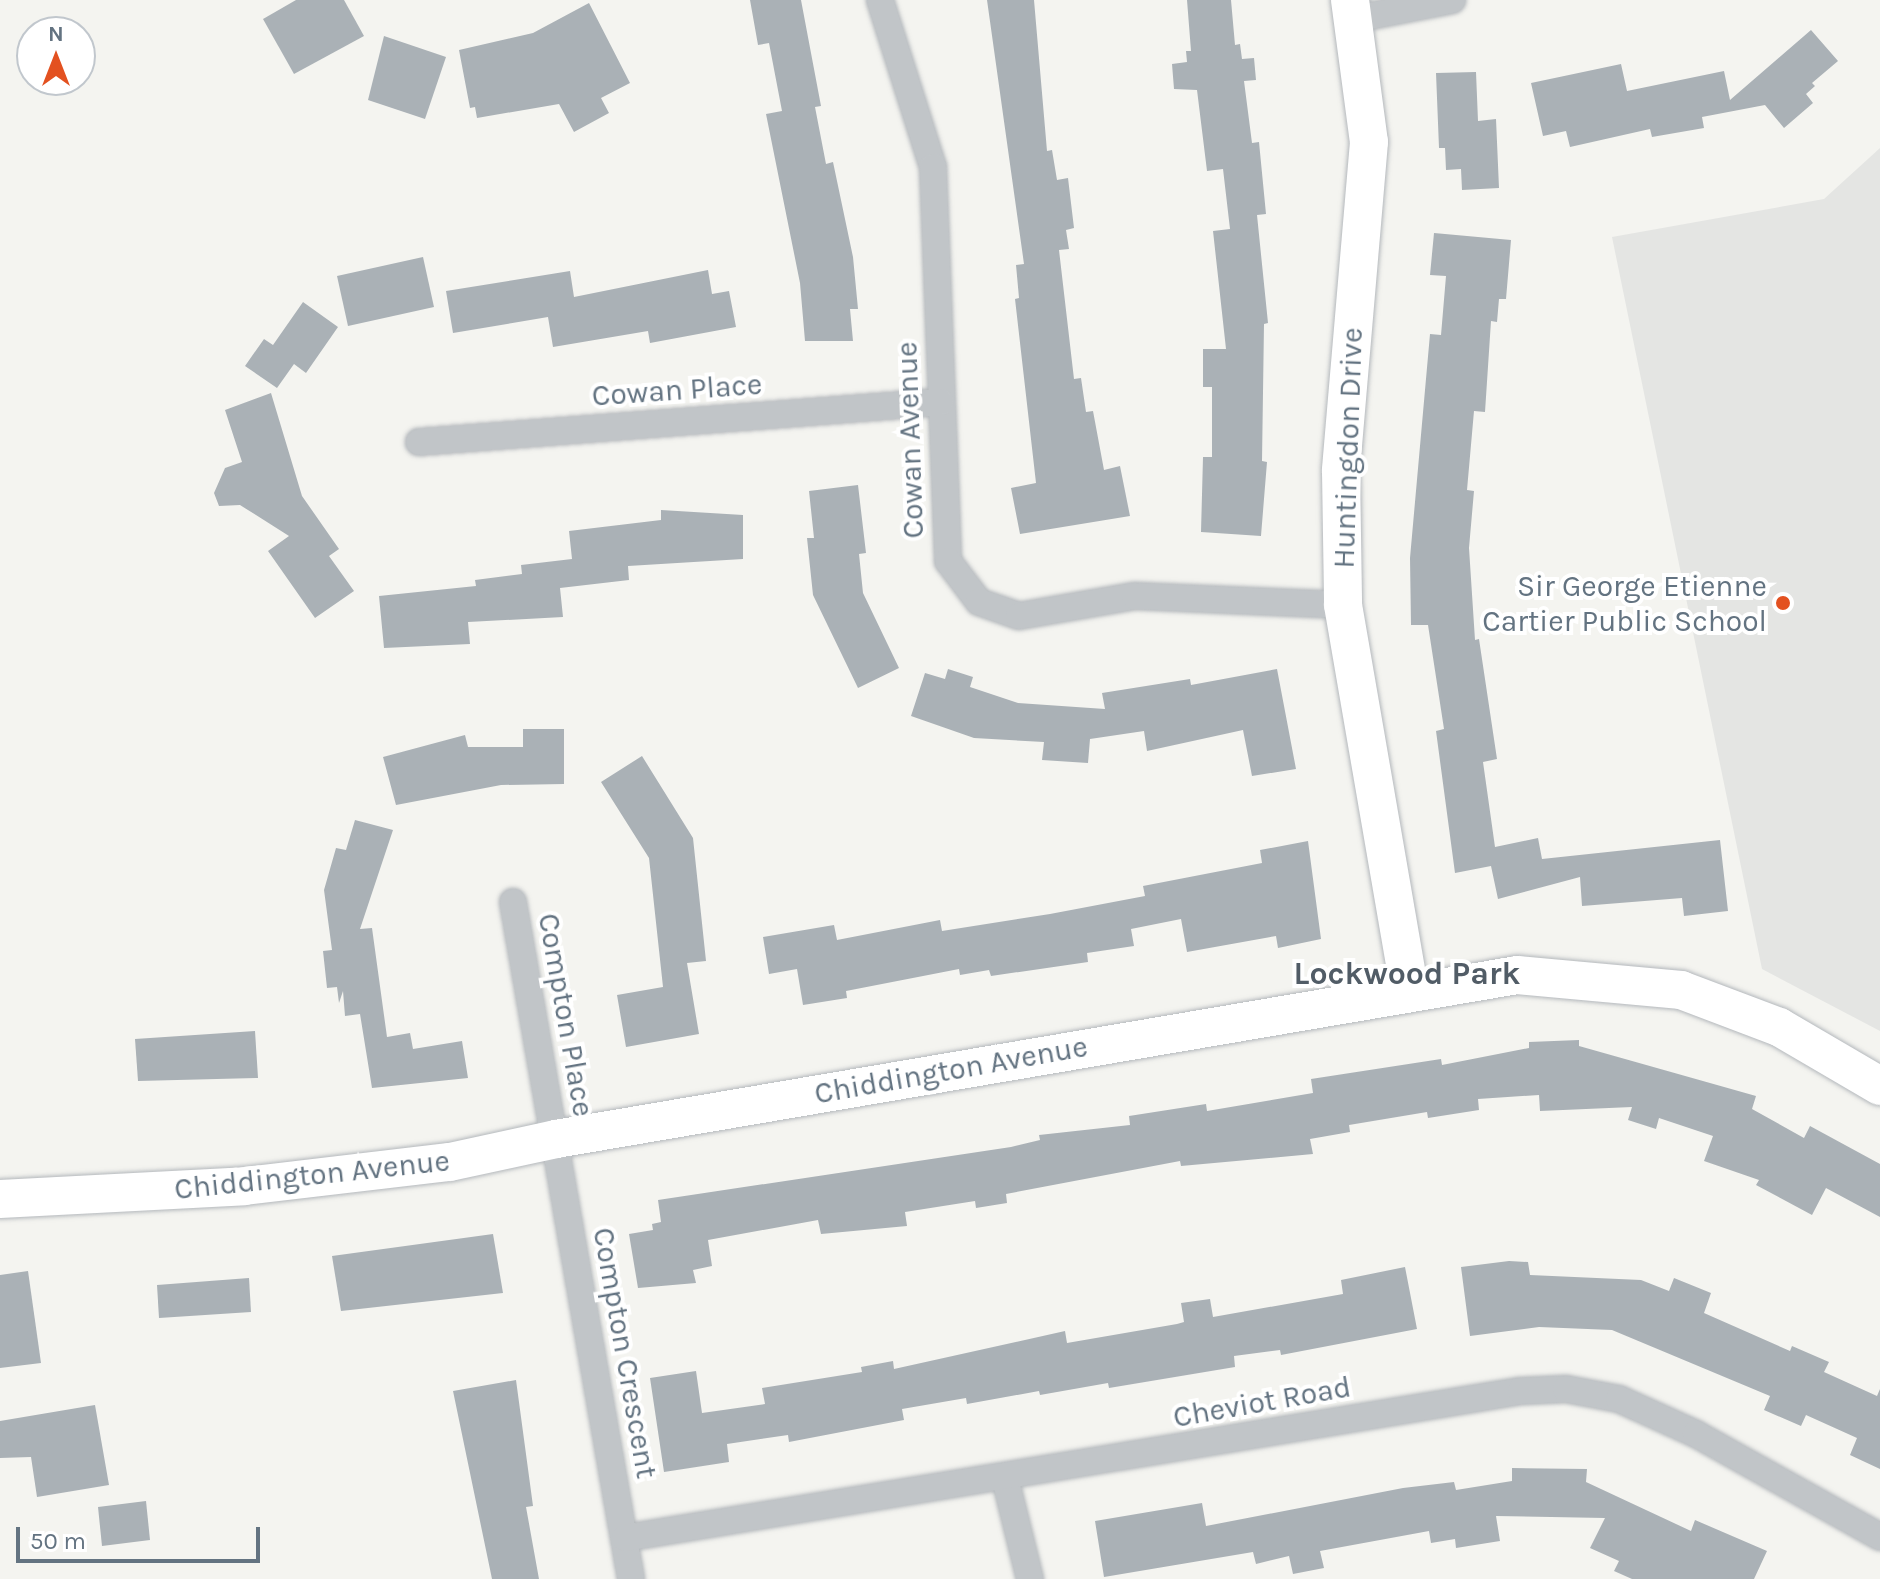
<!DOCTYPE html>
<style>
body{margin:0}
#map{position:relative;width:1880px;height:1579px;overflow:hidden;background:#f4f4f0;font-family:Karla,sans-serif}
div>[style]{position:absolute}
.built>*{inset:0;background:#e4e5e3}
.building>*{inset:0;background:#aab1b6}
.roads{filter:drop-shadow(0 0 2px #b4b8bc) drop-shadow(0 0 2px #b4b8bc)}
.street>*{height:26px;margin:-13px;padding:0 13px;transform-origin:13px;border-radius:13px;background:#c1c5c8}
.secondary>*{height:38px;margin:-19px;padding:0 19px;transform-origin:19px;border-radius:19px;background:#fff}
.dots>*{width:22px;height:22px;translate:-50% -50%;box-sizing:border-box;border:4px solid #fff;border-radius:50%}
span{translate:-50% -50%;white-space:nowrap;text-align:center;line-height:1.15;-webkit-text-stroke:8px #fff;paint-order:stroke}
.street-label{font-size:30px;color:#637381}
.poi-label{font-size:30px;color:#637381}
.right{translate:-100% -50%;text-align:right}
.neighbourhood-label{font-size:32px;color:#515c66;font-weight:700}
.north{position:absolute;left:16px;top:16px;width:80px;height:80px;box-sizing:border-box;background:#fff;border:2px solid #c1c7cd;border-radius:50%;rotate:0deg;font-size:22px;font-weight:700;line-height:32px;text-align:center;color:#637381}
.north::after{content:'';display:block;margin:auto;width:28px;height:36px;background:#e35120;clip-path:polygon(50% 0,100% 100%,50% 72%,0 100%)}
.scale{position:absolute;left:16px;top:1527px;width:244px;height:36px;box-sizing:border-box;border:4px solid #637381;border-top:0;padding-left:10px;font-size:24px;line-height:28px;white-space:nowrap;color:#637381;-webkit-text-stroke:6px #fff;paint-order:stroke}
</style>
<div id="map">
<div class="built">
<div style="clip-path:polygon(1880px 148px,1880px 1031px,1762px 969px,1612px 237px,1824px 199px)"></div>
</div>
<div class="building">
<div style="clip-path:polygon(296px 0,344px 0,364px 36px,294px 74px,263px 19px)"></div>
<div style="clip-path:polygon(750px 0,801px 0,821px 106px,815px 107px,826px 164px,833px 162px,853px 257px,858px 309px,850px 309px,853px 341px,805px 341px,800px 283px,766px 114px,782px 111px,769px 43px,758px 45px)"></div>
<div style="clip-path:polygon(987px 0,1034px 0,1047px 151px,1052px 150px,1057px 180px,1068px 178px,1074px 228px,1066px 230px,1069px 249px,1059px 250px,1074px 379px,1081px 378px,1086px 412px,1093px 411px,1104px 470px,1120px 466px,1130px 516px,1020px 534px,1011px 488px,1036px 483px,1015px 299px,1019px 298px,1016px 265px,1024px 264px)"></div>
<div style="clip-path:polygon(1187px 0,1231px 0,1235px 45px,1240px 44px,1242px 59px,1254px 58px,1256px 80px,1244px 81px,1252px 143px,1259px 142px,1266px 214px,1257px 215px,1268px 323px,1264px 324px,1262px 461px,1267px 462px,1261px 536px,1201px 532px,1203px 457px,1212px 457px,1212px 387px,1203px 387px,1203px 349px,1226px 349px,1213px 231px,1230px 229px,1223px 169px,1207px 171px,1197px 90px,1174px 89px,1172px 64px,1187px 62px,1186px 51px,1191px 51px)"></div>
<div style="clip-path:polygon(589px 3px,630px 83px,601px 98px,609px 113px,574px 132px,559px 104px,477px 118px,475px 107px,470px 108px,459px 50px,533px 33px)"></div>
<div style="clip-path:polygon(1811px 30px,1838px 61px,1812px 83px,1815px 86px,1806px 94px,1813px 103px,1784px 128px,1765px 105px,1702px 117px,1704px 128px,1652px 137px,1650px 129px,1570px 147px,1566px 131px,1543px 136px,1531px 83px,1621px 64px,1627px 91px,1724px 71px,1730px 100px)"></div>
<div style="clip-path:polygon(384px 36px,446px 57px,425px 119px,368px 100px)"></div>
<div style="clip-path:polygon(1476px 72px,1478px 121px,1496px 119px,1499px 188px,1462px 190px,1461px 169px,1446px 170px,1445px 148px,1439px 148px,1436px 73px)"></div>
<div style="clip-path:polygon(1434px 233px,1511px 240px,1506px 299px,1499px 299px,1497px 322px,1491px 321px,1485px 412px,1474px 411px,1467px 490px,1474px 491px,1469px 548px,1475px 640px,1479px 639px,1497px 759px,1483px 762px,1495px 847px,1538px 838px,1542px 859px,1720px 840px,1728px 911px,1684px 916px,1682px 898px,1582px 906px,1580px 877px,1498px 899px,1491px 866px,1455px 873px,1436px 731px,1444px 729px,1428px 625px,1411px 625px,1410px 558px,1430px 334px,1441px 335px,1446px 276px,1430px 275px)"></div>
<div style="clip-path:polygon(423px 257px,434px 307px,348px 326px,337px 276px)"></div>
<div style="clip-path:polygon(708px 270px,712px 294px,729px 291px,736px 327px,650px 343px,648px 331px,553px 347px,548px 317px,453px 333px,446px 291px,570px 271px,574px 297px)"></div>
<div style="clip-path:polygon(303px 302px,338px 327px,306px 373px,294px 364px,277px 388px,245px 366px,264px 339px,273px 345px)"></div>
<div style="clip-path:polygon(271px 393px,302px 496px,339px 549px,329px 556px,354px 591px,315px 618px,268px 551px,289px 536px,240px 505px,219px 506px,214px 493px,225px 468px,242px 462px,225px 410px)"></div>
<div style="clip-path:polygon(858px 485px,866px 553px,859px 554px,863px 593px,899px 668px,858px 688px,813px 595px,807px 538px,814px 538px,809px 491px)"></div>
<div style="clip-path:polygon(661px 510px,743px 515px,743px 559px,628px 566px,629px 580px,560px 588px,563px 617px,468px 622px,470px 644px,384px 648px,379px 596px,476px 586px,475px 580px,522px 574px,521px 565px,572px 559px,569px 531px,661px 520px)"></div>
<div style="clip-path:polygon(948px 669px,973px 677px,970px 687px,1018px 703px,1105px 709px,1102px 693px,1190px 679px,1191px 685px,1277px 669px,1296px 769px,1252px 776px,1243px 730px,1147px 751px,1144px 731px,1090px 739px,1088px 763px,1042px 760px,1044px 742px,974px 738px,911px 716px,925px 673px,945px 679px)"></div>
<div style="clip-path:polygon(523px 729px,564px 729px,564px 784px,501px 785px,396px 805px,383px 757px,465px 735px,468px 747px,523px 747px)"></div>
<div style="clip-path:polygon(642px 756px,693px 838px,706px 961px,687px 963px,699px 1034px,626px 1047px,617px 995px,663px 987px,649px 858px,601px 782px)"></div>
<div style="clip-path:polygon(355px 820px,393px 830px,360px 929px,372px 928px,387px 1037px,410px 1033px,413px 1049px,462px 1041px,468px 1078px,372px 1088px,360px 1014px,345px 1016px,343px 991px,339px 1003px,337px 987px,327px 988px,323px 951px,332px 950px,324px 890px,336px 848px,346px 850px)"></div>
<div style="clip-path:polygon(1308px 841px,1321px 939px,1278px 948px,1276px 936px,1187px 952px,1181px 919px,1131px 929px,1134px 946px,1087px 953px,1088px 962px,991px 976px,989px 970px,960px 975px,959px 969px,846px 991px,847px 998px,803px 1005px,797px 969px,769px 974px,763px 937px,834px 925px,837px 940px,940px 920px,942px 931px,1050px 914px,1145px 896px,1143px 886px,1262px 863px,1260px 850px)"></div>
<div style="clip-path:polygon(255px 1031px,258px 1078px,138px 1081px,135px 1039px)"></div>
<div style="clip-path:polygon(1579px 1040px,1579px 1046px,1756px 1096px,1752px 1109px,1804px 1138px,1810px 1126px,1880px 1164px,1880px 1217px,1826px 1188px,1812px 1215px,1756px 1185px,1759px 1180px,1704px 1161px,1713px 1136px,1659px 1118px,1656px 1129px,1628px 1120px,1632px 1107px,1540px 1111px,1539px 1095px,1478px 1099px,1479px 1110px,1428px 1118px,1427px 1112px,1349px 1125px,1350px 1132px,1310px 1139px,1313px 1154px,1181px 1166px,1180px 1161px,1006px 1194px,1007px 1203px,976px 1208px,975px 1201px,905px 1212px,907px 1226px,821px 1234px,818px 1220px,708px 1240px,712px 1266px,693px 1270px,696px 1283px,638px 1288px,629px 1234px,653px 1230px,652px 1224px,661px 1222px,658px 1200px,1011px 1147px,1040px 1140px,1039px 1135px,1130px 1125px,1129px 1116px,1206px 1104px,1207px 1111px,1313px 1093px,1311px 1079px,1441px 1059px,1442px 1065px,1529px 1048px,1529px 1042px)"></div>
<div style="clip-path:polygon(493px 1234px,503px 1293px,341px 1311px,332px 1256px)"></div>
<div style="clip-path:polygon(1509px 1261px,1528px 1262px,1530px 1275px,1641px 1280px,1669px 1291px,1674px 1278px,1711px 1293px,1704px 1313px,1790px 1351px,1792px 1346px,1829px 1362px,1824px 1372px,1877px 1396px,1880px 1389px,1880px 1469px,1850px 1455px,1857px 1438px,1806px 1415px,1801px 1426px,1764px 1410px,1770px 1396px,1612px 1330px,1539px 1327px,1470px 1336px,1461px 1267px)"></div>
<div style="clip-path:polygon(1405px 1267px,1417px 1329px,1281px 1355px,1280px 1350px,1234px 1356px,1235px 1367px,1109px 1388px,1108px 1383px,1040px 1395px,1039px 1391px,967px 1404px,966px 1398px,902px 1409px,904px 1420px,789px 1442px,788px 1435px,727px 1444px,729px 1462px,664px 1472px,650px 1378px,696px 1371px,702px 1413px,765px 1404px,762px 1388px,862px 1372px,861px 1367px,893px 1361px,894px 1369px,1065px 1331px,1067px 1343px,1177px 1324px,1184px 1322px,1181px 1303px,1210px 1299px,1213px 1317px,1343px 1294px,1341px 1280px)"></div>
<div style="clip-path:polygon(28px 1271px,41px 1363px,0 1368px,0 1275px)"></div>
<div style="clip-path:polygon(249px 1278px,251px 1312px,159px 1318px,157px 1285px)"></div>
<div style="clip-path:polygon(516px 1380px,533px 1506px,526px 1507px,539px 1579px,492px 1579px,453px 1391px)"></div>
<div style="clip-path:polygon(95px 1405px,109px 1485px,37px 1497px,31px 1457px,0 1458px,0 1421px)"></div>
<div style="clip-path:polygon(1512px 1468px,1587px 1469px,1586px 1482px,1691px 1531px,1695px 1520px,1767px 1551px,1754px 1579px,1632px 1579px,1614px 1571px,1619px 1561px,1590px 1548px,1605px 1518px,1496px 1516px,1500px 1541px,1456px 1548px,1455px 1539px,1431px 1543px,1429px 1531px,1320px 1551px,1324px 1568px,1293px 1574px,1289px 1556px,1256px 1564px,1253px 1552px,1104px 1577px,1095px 1521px,1202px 1503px,1206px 1526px,1403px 1488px,1454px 1482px,1456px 1490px,1512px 1481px)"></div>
<div style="clip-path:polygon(146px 1501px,150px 1540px,102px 1546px,98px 1507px)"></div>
</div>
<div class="roads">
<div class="street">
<div style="left:880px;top:0;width:175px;rotate:72.4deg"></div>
<div style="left:933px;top:167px;width:394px;rotate:87.8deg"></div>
<div style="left:948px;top:561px;width:51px;rotate:52.9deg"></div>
<div style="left:979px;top:602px;width:42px;rotate:19.3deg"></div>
<div style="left:1019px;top:616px;width:118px;rotate:-9.8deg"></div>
<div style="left:1135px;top:596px;width:208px;rotate:2.5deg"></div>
<div style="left:1355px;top:19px;width:99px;rotate:-11.1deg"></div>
<div style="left:419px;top:442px;width:523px;rotate:-4.39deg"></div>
<div style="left:513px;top:902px;width:687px;rotate:80.11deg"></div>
<div style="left:1005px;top:1478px;width:104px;rotate:76.1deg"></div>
<div style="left:625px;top:1538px;width:908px;rotate:-9.32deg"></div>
<div style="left:1521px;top:1391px;width:45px;rotate:-2.5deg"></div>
<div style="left:1566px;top:1389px;width:54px;rotate:10.7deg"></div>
<div style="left:1619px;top:1399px;width:85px;rotate:24.4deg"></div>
<div style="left:1696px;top:1434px;width:211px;rotate:29.2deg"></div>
</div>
<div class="secondary">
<div style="left:1350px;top:0;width:143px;rotate:82.4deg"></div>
<div style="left:1369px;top:142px;width:330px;rotate:94.9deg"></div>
<div style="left:1341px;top:471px;width:134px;rotate:89.1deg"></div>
<div style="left:1343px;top:605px;width:390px;rotate:80.2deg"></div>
<div style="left:0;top:1199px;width:245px;rotate:-3deg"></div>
<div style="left:245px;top:1186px;width:206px;rotate:-6.7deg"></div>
<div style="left:450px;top:1162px;width:108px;rotate:-12.2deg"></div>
<div style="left:556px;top:1139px;width:975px;rotate:-9.68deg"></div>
<div style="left:1517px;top:975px;width:165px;rotate:5.2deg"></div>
<div style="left:1681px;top:990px;width:105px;rotate:20.7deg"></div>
<div style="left:1779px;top:1027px;width:117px;rotate:30.3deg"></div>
</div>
</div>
<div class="dots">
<div style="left:1783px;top:603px;background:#e35120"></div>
</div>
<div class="street-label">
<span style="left:677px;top:390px;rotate:-4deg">Cowan Place</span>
<span style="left:910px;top:440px;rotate:-92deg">Cowan Avenue</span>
<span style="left:1348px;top:448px;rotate:-88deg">Huntingdon Drive</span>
<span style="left:566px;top:1015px;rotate:80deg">Compton Place</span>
<span style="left:951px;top:1070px;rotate:-10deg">Chiddington Avenue</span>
<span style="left:312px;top:1175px;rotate:-6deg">Chiddington Avenue</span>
<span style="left:625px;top:1353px;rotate:80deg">Compton Crescent</span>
<span style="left:1262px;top:1402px;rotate:-10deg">Cheviot Road</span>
</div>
<div class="poi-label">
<span class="right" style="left:1767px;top:603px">Sir George Etienne<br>Cartier Public School</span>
</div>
<div class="neighbourhood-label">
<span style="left:1407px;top:974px">Lockwood Park</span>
</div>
<div class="north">N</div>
<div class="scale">50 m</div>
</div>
